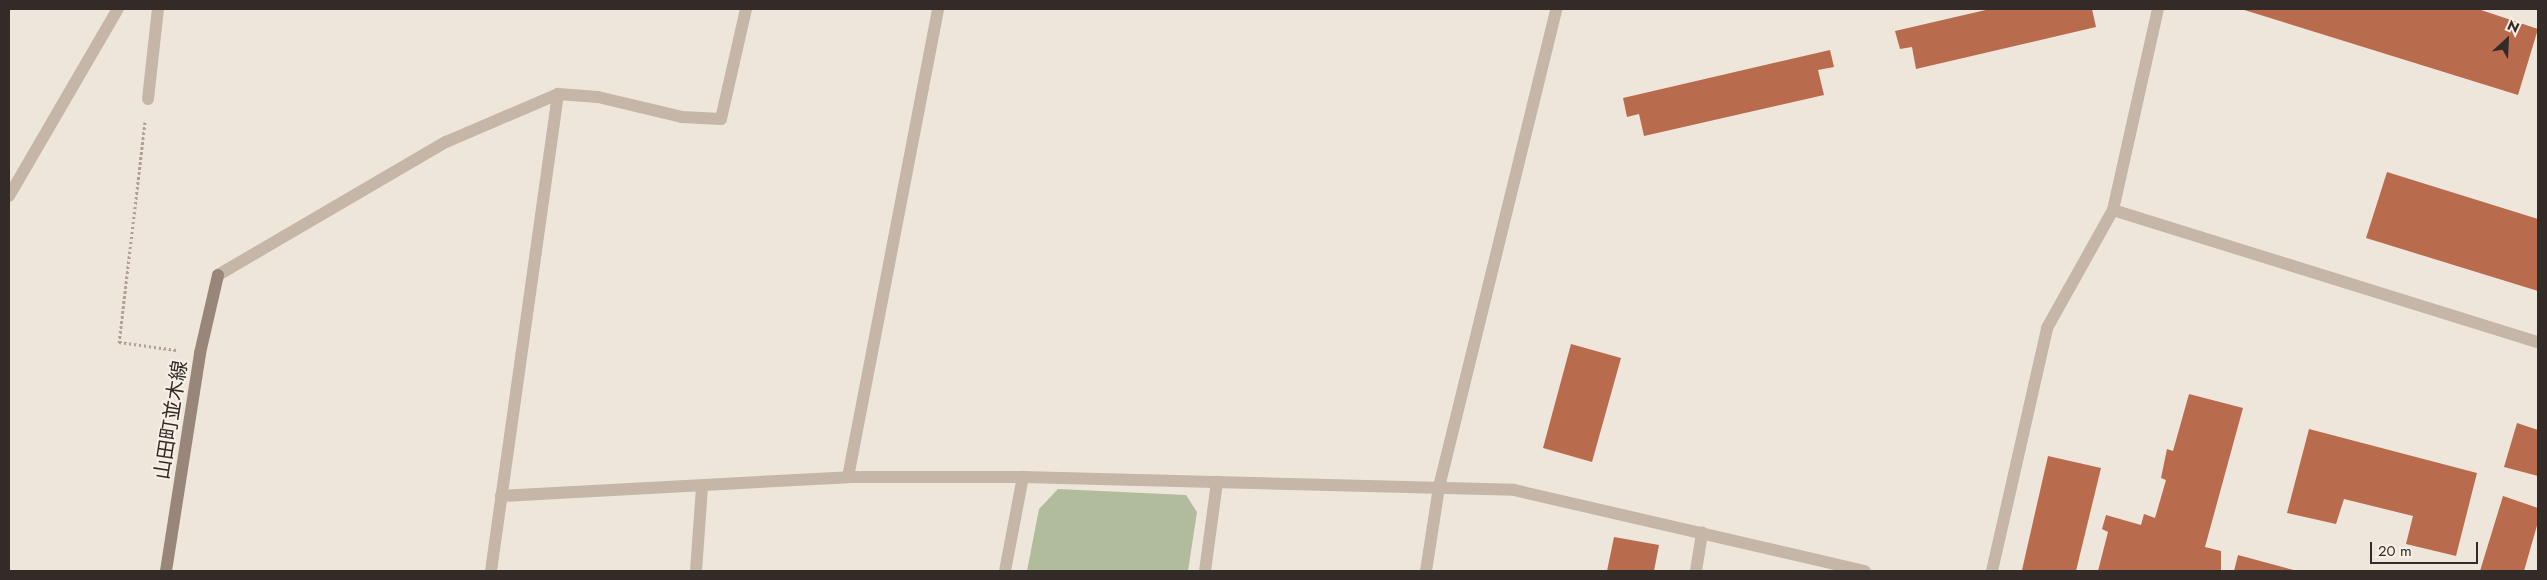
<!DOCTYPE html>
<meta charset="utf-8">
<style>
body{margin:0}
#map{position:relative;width:2547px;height:580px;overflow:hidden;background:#efe6db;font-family:Jost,"Noto Sans JP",sans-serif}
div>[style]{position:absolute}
.green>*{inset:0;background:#b1bc9c}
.building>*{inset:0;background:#b96b4e}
.path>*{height:3px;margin-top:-1.5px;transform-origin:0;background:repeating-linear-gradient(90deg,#b1a093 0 2.5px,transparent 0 5px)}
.street>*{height:12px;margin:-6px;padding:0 6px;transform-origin:6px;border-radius:6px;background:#c5b6a8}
.secondary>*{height:12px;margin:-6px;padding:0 6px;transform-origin:6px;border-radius:6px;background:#99867a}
span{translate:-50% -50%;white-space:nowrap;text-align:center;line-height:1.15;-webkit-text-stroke:4px #f7f0e6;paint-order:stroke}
.street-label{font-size:20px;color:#332b27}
.frame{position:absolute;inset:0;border:10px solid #332b27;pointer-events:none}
.north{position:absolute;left:2482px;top:15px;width:50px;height:50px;-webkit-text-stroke:4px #f7f0e6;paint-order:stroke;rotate:25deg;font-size:14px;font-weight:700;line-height:20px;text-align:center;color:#332b27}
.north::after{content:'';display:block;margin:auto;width:18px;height:22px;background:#332b27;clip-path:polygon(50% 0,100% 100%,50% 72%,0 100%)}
.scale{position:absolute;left:2370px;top:542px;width:108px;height:22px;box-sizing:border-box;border:2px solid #332b27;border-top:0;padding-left:6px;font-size:15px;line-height:18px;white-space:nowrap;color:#332b27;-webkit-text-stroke:4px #f7f0e6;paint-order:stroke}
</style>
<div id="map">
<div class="green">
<div style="clip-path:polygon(1058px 489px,1186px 495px,1197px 512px,1188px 571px,1027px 571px,1039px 509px)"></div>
</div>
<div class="building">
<div style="clip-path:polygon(1990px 9px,2092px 9px,2096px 27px,1916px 69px,1912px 47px,1900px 49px,1895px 31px)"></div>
<div style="clip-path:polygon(2241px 9px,2478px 9px,2538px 29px,2518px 95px)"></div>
<div style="clip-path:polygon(1830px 50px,1834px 67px,1818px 70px,1824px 95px,1644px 136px,1639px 114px,1627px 117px,1623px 98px)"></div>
<div style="clip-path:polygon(2387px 172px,2538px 219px,2538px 291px,2366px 238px)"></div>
<div style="clip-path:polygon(1571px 344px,1621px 358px,1592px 462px,1543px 448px)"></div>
<div style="clip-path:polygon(2189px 394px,2243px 408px,2205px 547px,2221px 551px,2221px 571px,2098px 571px,2108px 532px,2102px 529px,2106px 515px,2141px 525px,2144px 514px,2155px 518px,2166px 480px,2161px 478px,2167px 449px,2173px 451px)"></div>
<div style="clip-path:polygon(2517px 423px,2538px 430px,2538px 476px,2504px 467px)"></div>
<div style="clip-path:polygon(2309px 429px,2477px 473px,2456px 556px,2406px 544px,2413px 516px,2344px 499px,2336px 524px,2287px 513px)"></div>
<div style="clip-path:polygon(2048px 456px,2101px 468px,2076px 571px,2022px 570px)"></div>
<div style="clip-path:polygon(2503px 496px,2538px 508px,2538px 522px,2524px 571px,2480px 571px)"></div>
<div style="clip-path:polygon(1614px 537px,1659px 545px,1654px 571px,1607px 571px)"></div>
<div style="clip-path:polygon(2238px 555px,2297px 571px,2234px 571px)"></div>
</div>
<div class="path">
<div style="left:145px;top:122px;width:222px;rotate:96.7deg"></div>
<div style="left:119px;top:342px;width:58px;rotate:8deg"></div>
</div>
<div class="street">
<div style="left:148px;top:99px;width:91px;rotate:-83.7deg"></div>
<div style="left:9px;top:196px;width:216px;rotate:-59.8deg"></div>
<div style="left:2113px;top:210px;width:445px;rotate:17.3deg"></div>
<div style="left:218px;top:275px;width:264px;rotate:-30.3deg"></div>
<div style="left:446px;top:142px;width:122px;rotate:-23.2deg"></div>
<div style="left:558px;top:94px;width:40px;rotate:4.3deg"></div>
<div style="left:598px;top:97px;width:86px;rotate:13.4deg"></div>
<div style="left:682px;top:117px;width:39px;rotate:3deg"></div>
<div style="left:721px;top:119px;width:113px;rotate:-77.2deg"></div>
<div style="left:848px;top:477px;width:477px;rotate:-79.1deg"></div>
<div style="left:501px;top:496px;width:348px;rotate:-3.1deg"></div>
<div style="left:848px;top:477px;width:175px"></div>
<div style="left:1023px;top:477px;width:491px;rotate:1.5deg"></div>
<div style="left:1514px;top:490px;width:360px;rotate:13deg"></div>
<div style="left:491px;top:571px;width:482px;rotate:-82deg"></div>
<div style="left:696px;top:571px;width:84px;rotate:-85.9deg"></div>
<div style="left:1005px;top:571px;width:96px;rotate:-79.2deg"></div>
<div style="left:1205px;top:571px;width:90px;rotate:-82.3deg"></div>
<div style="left:1426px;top:571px;width:85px;rotate:-81.2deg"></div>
<div style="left:1439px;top:487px;width:492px;rotate:-76.2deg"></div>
<div style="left:1696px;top:571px;width:39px;rotate:-81deg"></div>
<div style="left:1992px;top:571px;width:249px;rotate:-77.2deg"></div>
<div style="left:2047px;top:328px;width:135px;rotate:-60.8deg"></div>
<div style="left:2113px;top:210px;width:206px;rotate:-77.4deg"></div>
</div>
<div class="secondary">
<div style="left:166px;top:571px;width:221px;rotate:-81.1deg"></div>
<div style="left:200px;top:353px;width:80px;rotate:-77deg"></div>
</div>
<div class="street-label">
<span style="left:171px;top:420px;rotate:-81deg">山田町並木線</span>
</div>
<div class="frame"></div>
<div class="north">N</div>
<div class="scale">20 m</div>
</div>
